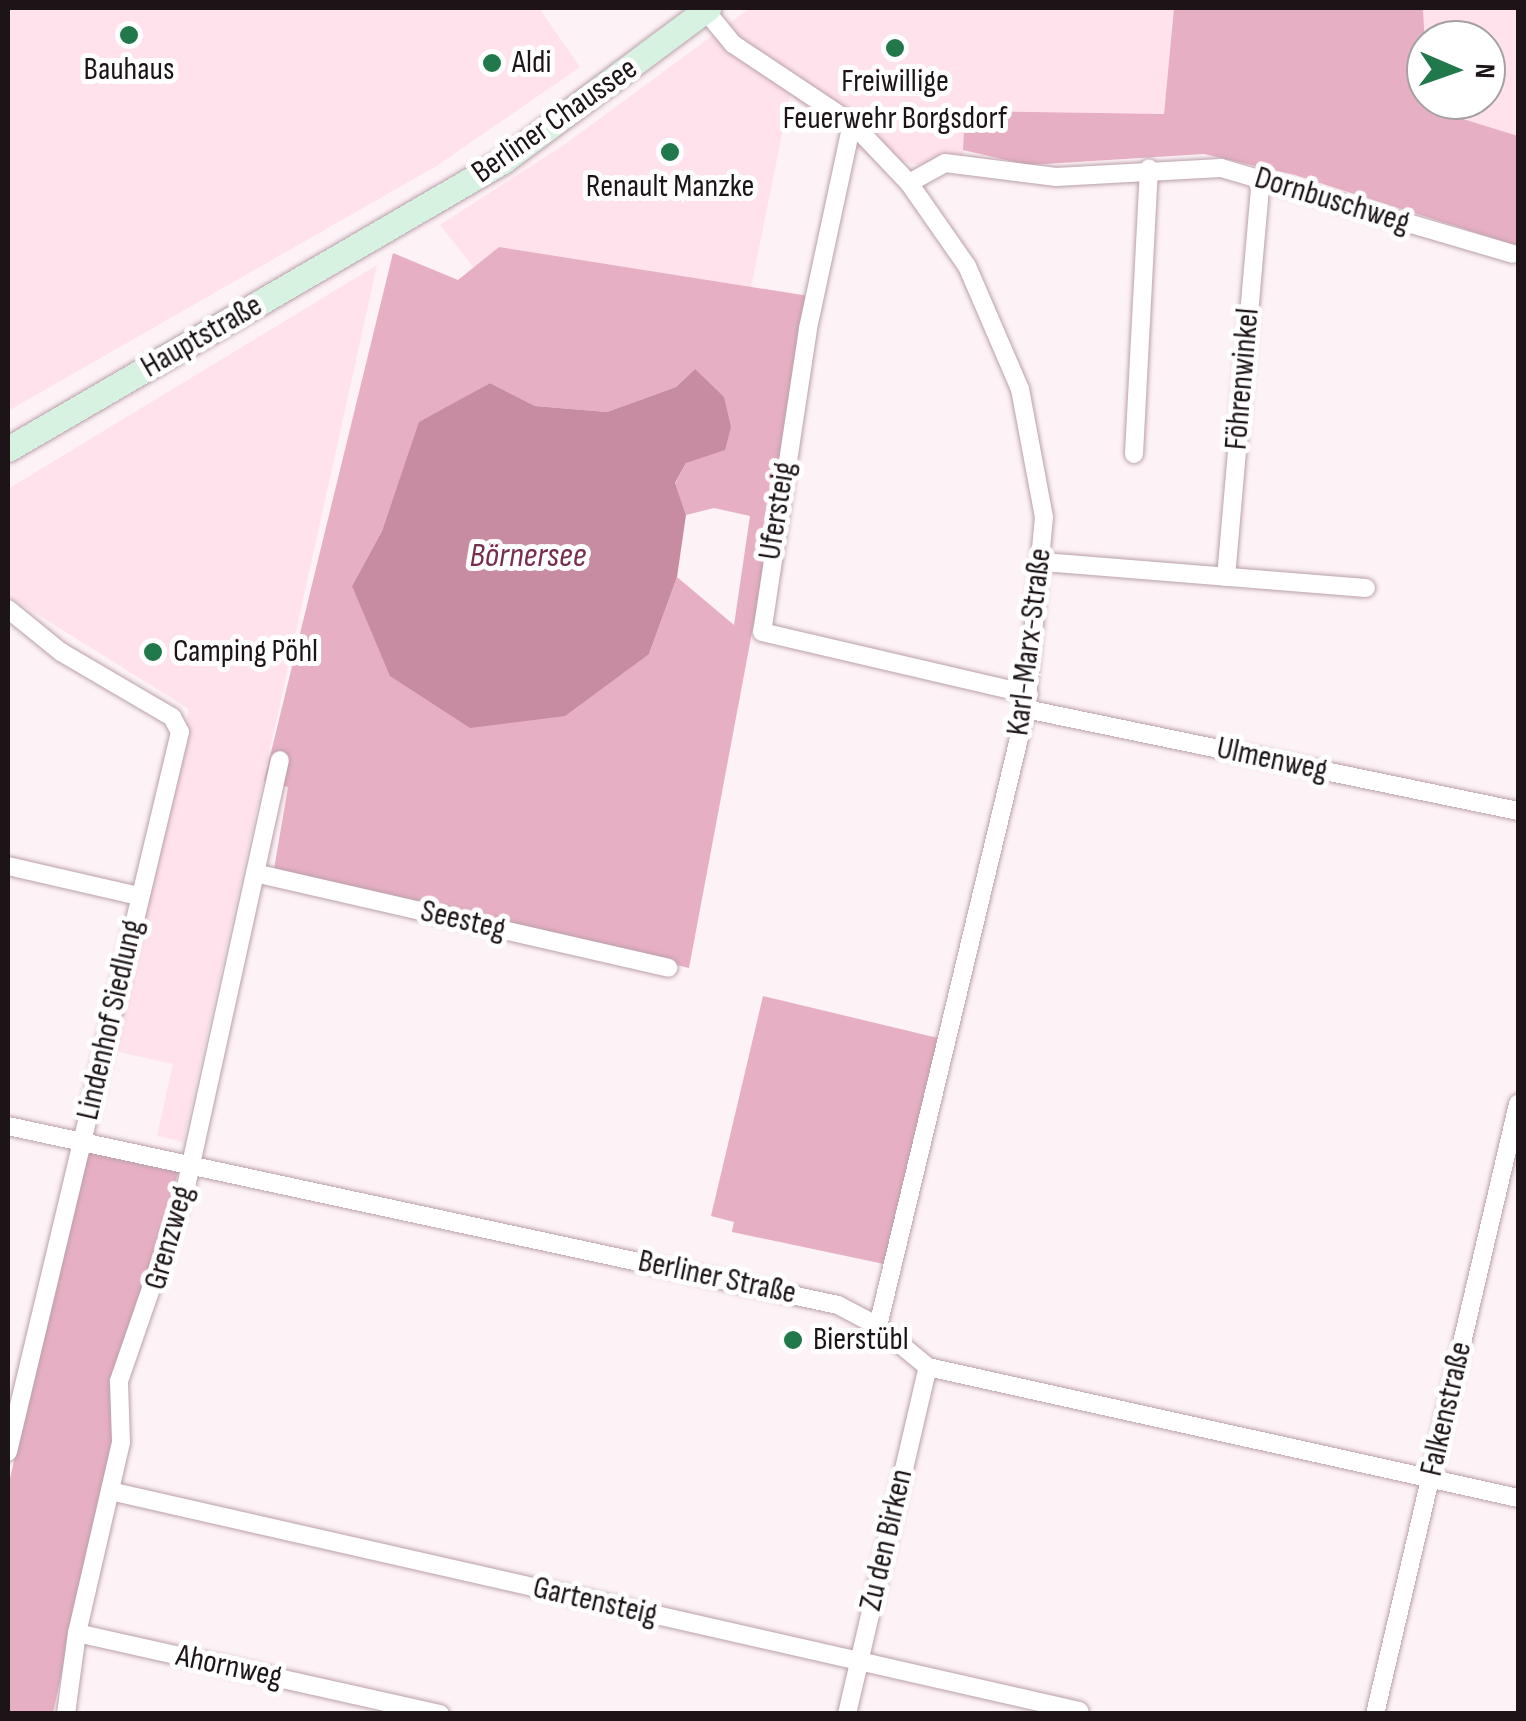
<!DOCTYPE html>
<meta charset="utf-8">
<style>
body{margin:0}
#map{position:relative;width:1526px;height:1721px;overflow:hidden;background:#fdf2f6;font-family:"Sofia Sans Condensed",sans-serif}
div>[style]{position:absolute}
.built>*{inset:0;background:#ffe2ec}
.green>*{inset:0;background:#e7afc4}
.water>*{inset:0;background:#c78ba2}
.roads{filter:drop-shadow(0 0 2px #baa0aa) drop-shadow(0 0 2px #baa0aa)}
.minor>*{height:18px;margin:-9px;padding:0 9px;transform-origin:9px;border-radius:9px;background:#fff}
.secondary>*{height:25px;margin:-12.5px;padding:0 12.5px;transform-origin:12.5px;border-radius:12.5px;background:#d8f2e2}
.dots>*{width:28px;height:28px;translate:-50% -50%;box-sizing:border-box;border:5px solid #fff;border-radius:50%}
span{translate:-50% -50%;white-space:nowrap;text-align:center;line-height:1.15;-webkit-text-stroke:10px #fff;paint-order:stroke}
.poi-label{font-size:32px;color:#1d1417}
.left{translate:0 -50%;text-align:left}
.street-label{font-size:32px;color:#1d1417}
.water-label{font-size:35px;color:#772d4f;font-style:italic}
.frame{position:absolute;inset:0;border:10px solid #1d1417;pointer-events:none}
.north{position:absolute;left:1406px;top:20px;width:100px;height:100px;box-sizing:border-box;background:#fff;border:2px solid #a5a1a2;border-radius:50%;rotate:92deg;font-size:28px;font-weight:700;line-height:40px;text-align:center;color:#1d1417}
.north::after{content:'';display:block;margin:auto;width:35px;height:45px;background:#20784b;clip-path:polygon(50% 0,100% 100%,50% 72%,0 100%)}
</style>
<div id="map">
<div class="built">
<div style="clip-path:polygon(8px 8px,539px 8px,580px 67px,438px 165px,8px 411px)"></div>
<div style="clip-path:polygon(750px 8px,1174px 8px,1164px 114px,965px 111px,963px 174px,864px 154px,790px 95px,751px 287px,499px 247px,474px 268px,440px 225px,568px 142px)"></div>
<div style="clip-path:polygon(1423px 8px,1518px 8px,1518px 136px,1428px 108px,1428px 100px,1486px 100px,1486px 40px,1426px 40px,1426px 67px)"></div>
<div style="clip-path:polygon(377px 265px,183px 1142px,157px 1136px,173px 1064px,110px 1050px,189px 709px,8px 596px,8px 489px)"></div>
</div>
<div class="green">
<div style="clip-path:polygon(1174px 8px,1423px 8px,1428px 108px,1518px 136px,1518px 246px,1295px 175px,1204px 154px,1028px 165px,963px 150px,965px 111px,1164px 114px)"></div>
<div style="clip-path:polygon(evenodd,499px 247px,815px 297px,689px 968px,274px 869px,288px 787px,264px 781px,393px 253px,458px 280px,499px 247px,695px 369px,686px 463px,675px 484px,686px 515px,714px 508px,750px 516px,734px 625px,677px 577px,649px 654px,352px 586px,382px 531px,420px 422px,490px 383px,535px 406px,607px 412px,676px 387px,695px 369px)"></div>
<div style="clip-path:polygon(763px 996px,938px 1038px,884px 1264px,732px 1232px,734px 1222px,711px 1216px)"></div>
<div style="clip-path:polygon(87px 1143px,181px 1161px,137px 1326px,53px 1713px,8px 1714px,8px 1487px)"></div>
</div>
<div class="water">
<div style="clip-path:polygon(695px 369px,724px 397px,731px 427px,725px 450px,686px 463px,675px 483px,686px 515px,677px 577px,649px 654px,565px 716px,470px 728px,390px 676px,352px 586px,382px 531px,419px 422px,490px 383px,535px 406px,607px 412px,676px 387px)"></div>
</div>
<div class="roads">
<div class="minor">
<div style="left:705px;top:10px;width:44px;rotate:50.5deg"></div>
<div style="left:733px;top:44px;width:143px;rotate:33.6deg"></div>
<div style="left:852px;top:123px;width:83px;rotate:46.5deg"></div>
<div style="left:909px;top:183px;width:101px;rotate:55.1deg"></div>
<div style="left:967px;top:266px;width:134px;rotate:66.7deg"></div>
<div style="left:1020px;top:389px;width:130px;rotate:79.4deg"></div>
<div style="left:1044px;top:517px;width:193px;rotate:95.4deg"></div>
<div style="left:1026px;top:709px;width:635px;rotate:103.49deg"></div>
<div style="left:852px;top:123px;width:211px;rotate:102.1deg"></div>
<div style="left:808px;top:329px;width:306px;rotate:98.6deg"></div>
<div style="left:762px;top:632px;width:274px;rotate:13.1deg"></div>
<div style="left:909px;top:183px;width:41px;rotate:-29.1deg"></div>
<div style="left:945px;top:163px;width:112px;rotate:7.2deg"></div>
<div style="left:1056px;top:177px;width:165px;rotate:-3.1deg"></div>
<div style="left:1221px;top:168px;width:304px;rotate:16.4deg"></div>
<div style="left:1134px;top:454px;width:286px;rotate:-87deg"></div>
<div style="left:1043px;top:562px;width:324px;rotate:4.6deg"></div>
<div style="left:1226px;top:577px;width:399px;rotate:-85deg"></div>
<div style="left:8px;top:609px;width:68px;rotate:39.1deg"></div>
<div style="left:61px;top:652px;width:129px;rotate:30.4deg"></div>
<div style="left:172px;top:717px;width:17px;rotate:62deg"></div>
<div style="left:180px;top:732px;width:740px;rotate:103.44deg"></div>
<div style="left:1026px;top:709px;width:502px;rotate:11.71deg"></div>
<div style="left:8px;top:866px;width:134px;rotate:12.9deg"></div>
<div style="left:259px;top:874px;width:420px;rotate:12.9deg"></div>
<div style="left:8px;top:1126px;width:849px;rotate:12.17deg"></div>
<div style="left:838px;top:1305px;width:45px;rotate:27.7deg"></div>
<div style="left:878px;top:1326px;width:65px;rotate:39.4deg"></div>
<div style="left:928px;top:1367px;width:604px;rotate:12.52deg"></div>
<div style="left:110px;top:1491px;width:994px;rotate:12.79deg"></div>
<div style="left:77px;top:1633px;width:372px;rotate:12.6deg"></div>
<div style="left:66px;top:1714px;width:82px;rotate:-82.3deg"></div>
<div style="left:77px;top:1633px;width:196px;rotate:-77deg"></div>
<div style="left:121px;top:1442px;width:61px;rotate:-91.9deg"></div>
<div style="left:119px;top:1381px;width:205px;rotate:-70.9deg"></div>
<div style="left:186px;top:1187px;width:437px;rotate:-77.6deg"></div>
<div style="left:847px;top:1714px;width:356px;rotate:-76.9deg"></div>
<div style="left:1375px;top:1714px;width:627px;rotate:-76.81deg"></div>
</div>
<div class="secondary">
<div style="left:8px;top:449px;width:573px;rotate:-30.19deg"></div>
<div style="left:503px;top:161px;width:256px;rotate:-36.7deg"></div>
</div>
</div>
<div class="dots">
<div style="left:129px;top:35px;background:#20784b"></div>
<div style="left:895px;top:48px;background:#20784b"></div>
<div style="left:492px;top:63px;background:#20784b"></div>
<div style="left:670px;top:152px;background:#20784b"></div>
<div style="left:153px;top:652px;background:#20784b"></div>
<div style="left:793px;top:1340px;background:#20784b"></div>
</div>
<div class="poi-label">
<span class="left" style="left:512px;top:63px">Aldi</span>
<span style="left:129px;top:70px">Bauhaus</span>
<span style="left:895px;top:101px">Freiwillige<br>Feuerwehr Borgsdorf</span>
<span style="left:670px;top:187px">Renault Manzke</span>
<span class="left" style="left:173px;top:652px">Camping Pöhl</span>
<span class="left" style="left:813px;top:1340px">Bierstübl</span>
</div>
<div class="street-label">
<span style="left:555px;top:121px;rotate:-35deg">Berliner Chaussee</span>
<span style="left:1332px;top:201px;rotate:17deg">Dornbuschweg</span>
<span style="left:202px;top:337px;rotate:-30deg">Hauptstraße</span>
<span style="left:1243px;top:379px;rotate:-85deg">Föhrenwinkel</span>
<span style="left:778px;top:511px;rotate:-81deg">Ufersteig</span>
<span style="left:1030px;top:642px;rotate:-83deg">Karl-Marx-Straße</span>
<span style="left:1272px;top:760px;rotate:12deg">Ulmenweg</span>
<span style="left:463px;top:921px;rotate:13deg">Seesteg</span>
<span style="left:111px;top:1020px;rotate:-77deg">Lindenhof Siedlung</span>
<span style="left:170px;top:1238px;rotate:-74deg">Grenzweg</span>
<span style="left:717px;top:1278px;rotate:12deg">Berliner Straße</span>
<span style="left:1447px;top:1409px;rotate:-77deg">Falkenstraße</span>
<span style="left:887px;top:1540px;rotate:-77deg">Zu den Birken</span>
<span style="left:595px;top:1602px;rotate:13deg">Gartensteig</span>
<span style="left:229px;top:1667px;rotate:12deg">Ahornweg</span>
</div>
<div class="water-label">
<span style="left:528px;top:556px">Börnersee</span>
</div>
<div class="frame"></div>
<div class="north">N</div>
</div>
